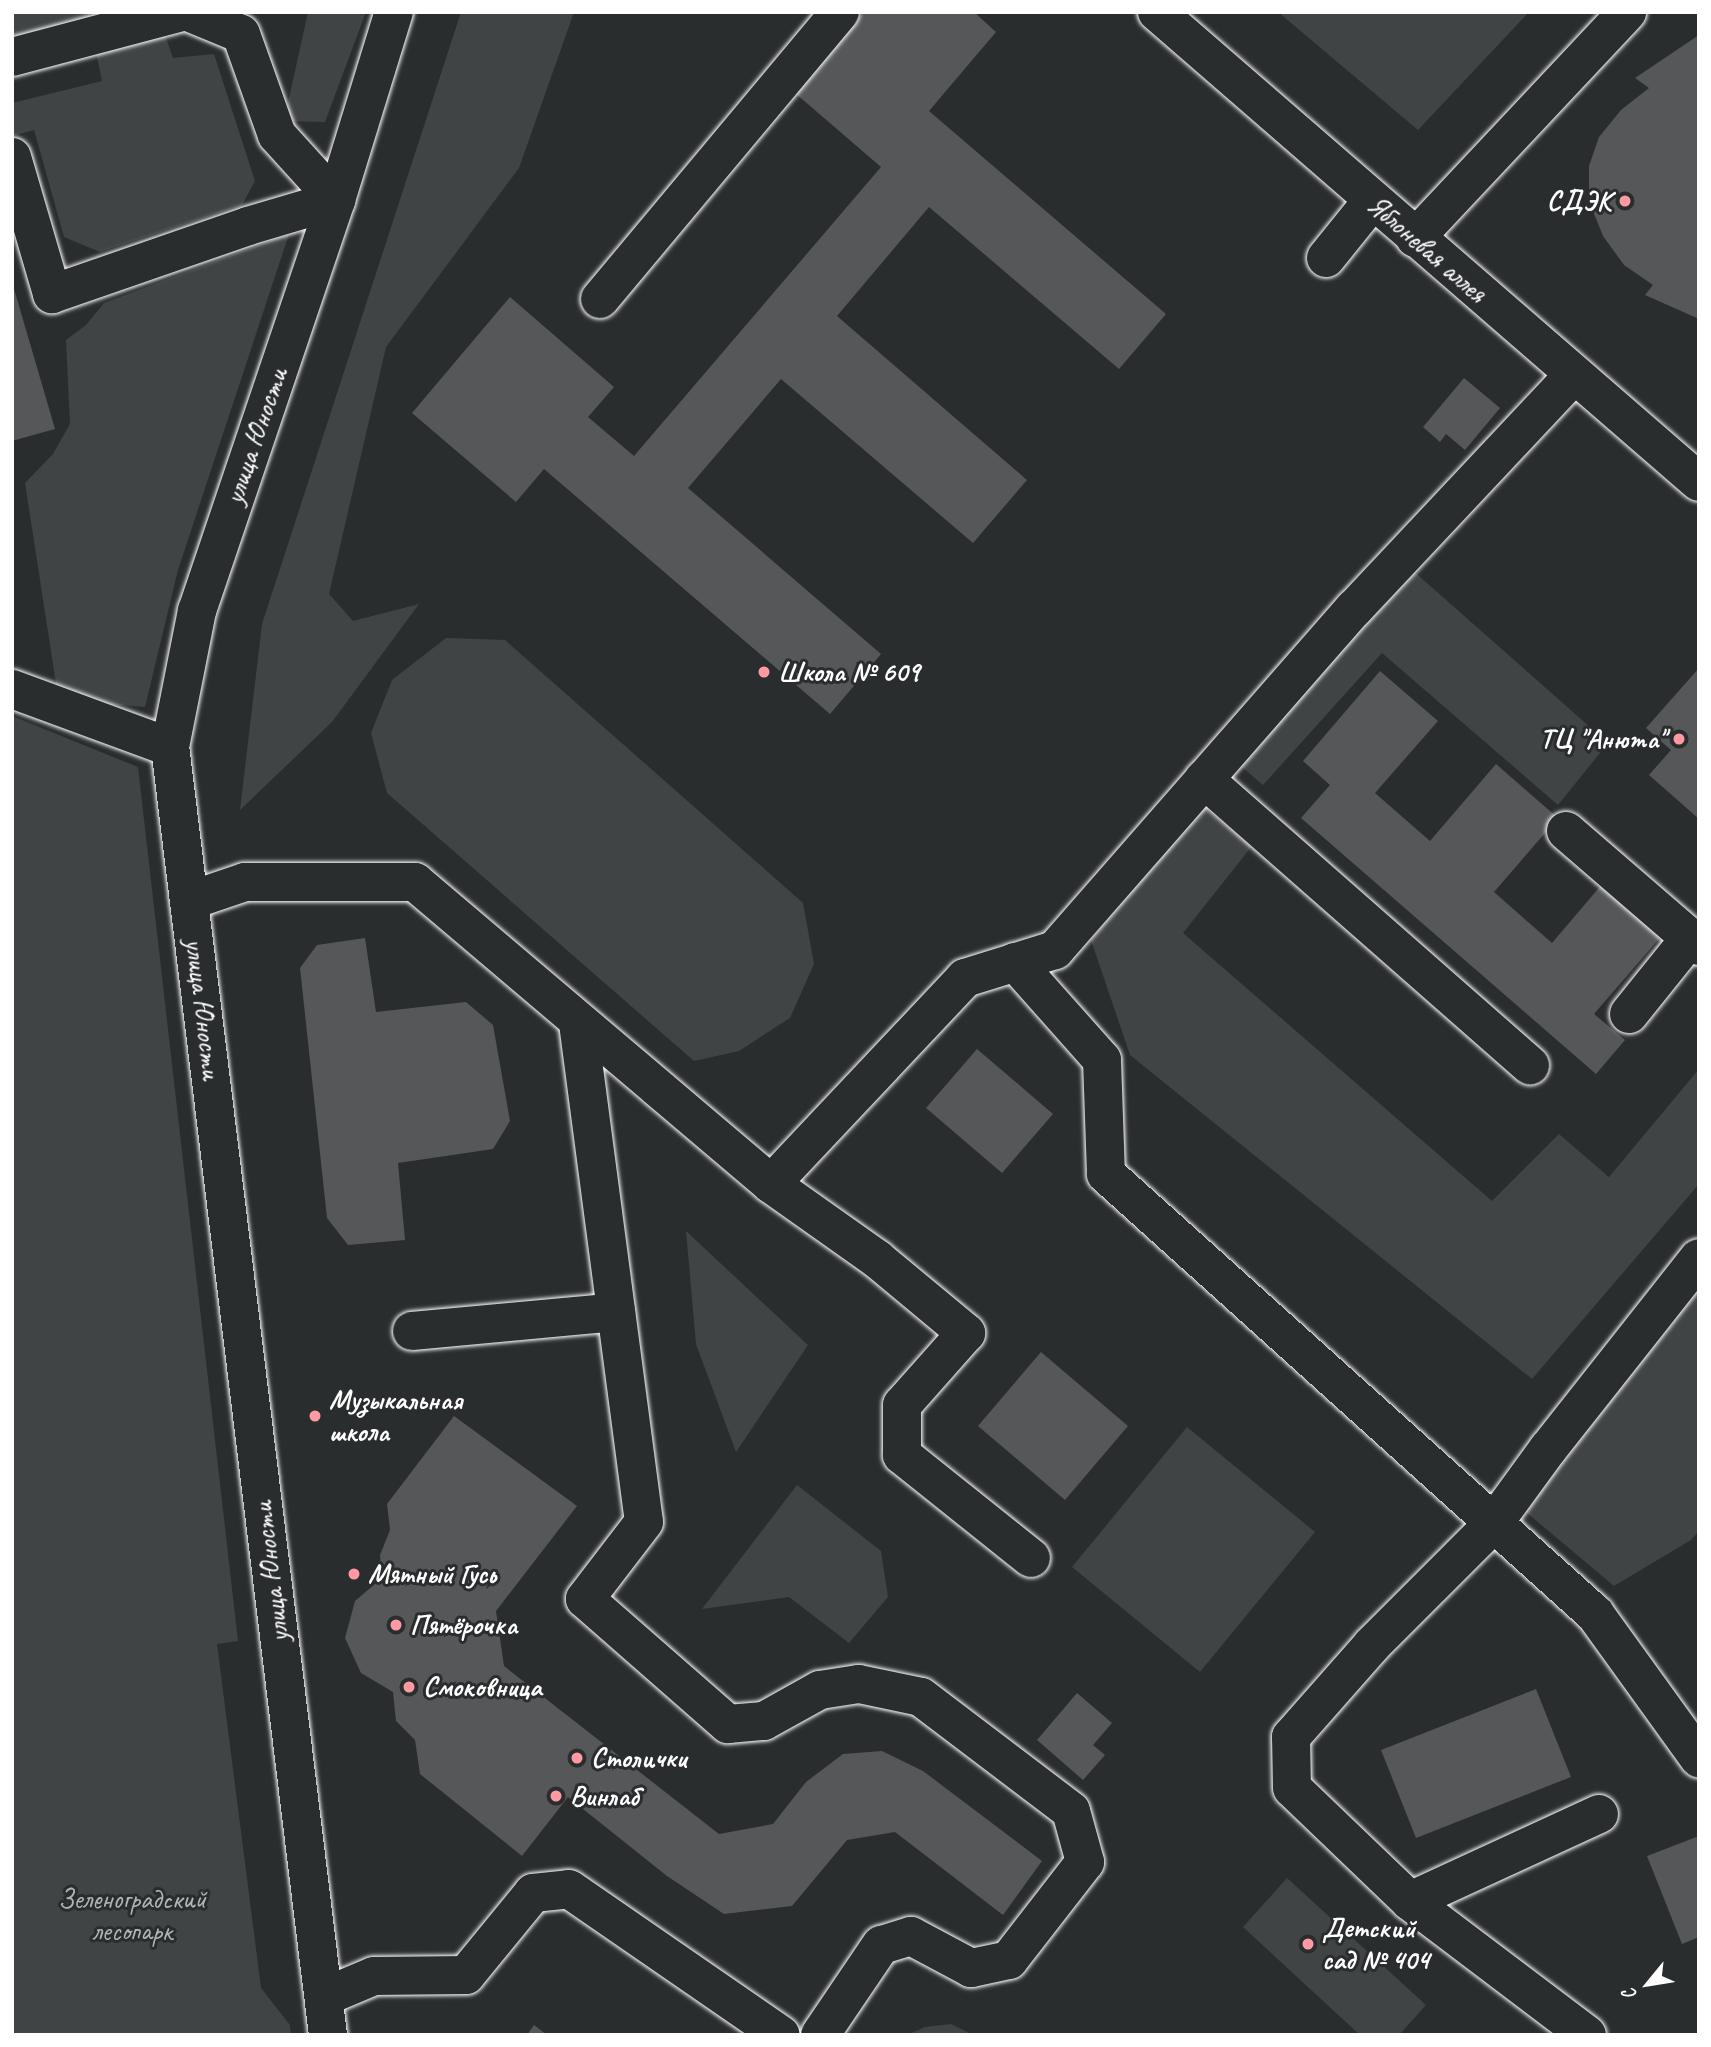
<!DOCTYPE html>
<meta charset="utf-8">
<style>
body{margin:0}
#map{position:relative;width:1711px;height:2047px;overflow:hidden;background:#2a2d2e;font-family:Caveat,sans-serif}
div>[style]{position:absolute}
.green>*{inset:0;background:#414445}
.building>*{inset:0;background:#555758}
.roads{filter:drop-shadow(0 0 2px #fff) drop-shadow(0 0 2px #fff)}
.minor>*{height:38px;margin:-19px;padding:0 19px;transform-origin:19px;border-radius:19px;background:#2a2d2e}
.dots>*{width:19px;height:19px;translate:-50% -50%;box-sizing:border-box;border:4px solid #2a2d2e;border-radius:50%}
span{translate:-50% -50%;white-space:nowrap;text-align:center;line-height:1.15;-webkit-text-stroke:6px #2a2d2e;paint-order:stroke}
.poi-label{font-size:28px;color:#fff;font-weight:700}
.right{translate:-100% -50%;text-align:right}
.left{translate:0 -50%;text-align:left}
.street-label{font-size:28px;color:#fff}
.park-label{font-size:28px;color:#b3b4b5}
.frame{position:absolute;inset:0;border:14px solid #fff;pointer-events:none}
.north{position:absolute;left:1613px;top:1949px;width:70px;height:70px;-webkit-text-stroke:5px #2a2d2e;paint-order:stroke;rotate:240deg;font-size:19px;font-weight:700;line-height:28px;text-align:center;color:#fff}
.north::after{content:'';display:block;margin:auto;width:24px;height:32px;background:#fff;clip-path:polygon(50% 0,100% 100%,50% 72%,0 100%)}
</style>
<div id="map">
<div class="green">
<div style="clip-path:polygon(12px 12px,113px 12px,12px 39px)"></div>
<div style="clip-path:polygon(308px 12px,366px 12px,325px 122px,284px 121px)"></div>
<div style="clip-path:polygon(461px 12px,574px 12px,519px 168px,386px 347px,329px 594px,353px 621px,419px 604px,332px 722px,240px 810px,262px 624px)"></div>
<div style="clip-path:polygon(1278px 12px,1529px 12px,1418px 130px)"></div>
<div style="clip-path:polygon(165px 35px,173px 58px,214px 54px,255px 181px,242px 205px,100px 252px,64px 237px,34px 130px,12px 136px,12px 103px,102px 81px,96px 52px)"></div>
<div style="clip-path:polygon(289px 234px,178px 570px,145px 707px,83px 702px,57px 690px,25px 483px,53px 454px,70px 424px,66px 340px,86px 325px,104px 303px)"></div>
<div style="clip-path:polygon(1411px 569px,1608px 743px,1558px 805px,1382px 653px,1263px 785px,1234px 760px)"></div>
<div style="clip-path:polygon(446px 638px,505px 640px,803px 903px,814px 964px,790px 1018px,739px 1051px,694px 1061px,387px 793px,371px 733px,392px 680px)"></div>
<div style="clip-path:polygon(12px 716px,138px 767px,238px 1641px,217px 1644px,261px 1988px,290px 2025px,291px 2035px,12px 2035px)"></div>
<div style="clip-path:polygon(1200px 805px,1252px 846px,1183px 933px,1492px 1201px,1559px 1134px,1609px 1177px,1699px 1069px,1699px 1184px,1532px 1379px,1130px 1055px,1091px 940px)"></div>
<div style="clip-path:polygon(686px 1231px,808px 1345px,736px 1452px,696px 1344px)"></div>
<div style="clip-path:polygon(1699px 1281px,1699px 1531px,1691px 1540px,1614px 1586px,1520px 1507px)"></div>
<div style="clip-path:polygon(1187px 1427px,1315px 1532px,1200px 1672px,1072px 1567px)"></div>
<div style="clip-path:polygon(797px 1485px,881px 1551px,888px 1597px,849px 1643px,789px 1597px,702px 1609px)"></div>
<div style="clip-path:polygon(1287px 1878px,1426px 2005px,1399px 2035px,1360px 2035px,1243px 1927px)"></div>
<div style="clip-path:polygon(951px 2024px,973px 2035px,907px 2035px,925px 2027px)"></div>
</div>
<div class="building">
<div style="clip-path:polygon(864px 12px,974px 12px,996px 32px,929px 111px,1166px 314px,1119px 369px,929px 207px,837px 316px,1027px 480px,973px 543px,781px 379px,688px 488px,881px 654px,830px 714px,544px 469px,516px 502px,412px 413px,510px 297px,614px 387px,588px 417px,634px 456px,881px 167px,795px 93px)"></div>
<div style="clip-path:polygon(1699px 35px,1699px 319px,1645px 295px,1653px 285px,1624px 265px,1603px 236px,1589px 201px,1589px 166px,1599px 137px,1621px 110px,1649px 88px,1635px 78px)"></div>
<div style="clip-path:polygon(12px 282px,55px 429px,12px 441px)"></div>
<div style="clip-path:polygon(1464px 378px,1500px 408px,1465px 450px,1446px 434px,1440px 442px,1423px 427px)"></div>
<div style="clip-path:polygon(1699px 668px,1699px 819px,1649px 775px,1671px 750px,1646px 728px)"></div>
<div style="clip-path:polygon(1380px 671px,1438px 721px,1375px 793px,1430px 841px,1496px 764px,1558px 818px,1494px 892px,1552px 943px,1609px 876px,1669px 927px,1594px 1014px,1625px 1040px,1596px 1074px,1301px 818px,1330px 785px,1303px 761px)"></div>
<div style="clip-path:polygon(365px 938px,376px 1012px,466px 1002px,493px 1025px,510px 1121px,493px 1149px,398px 1163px,405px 1240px,348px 1245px,327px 1218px,300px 968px,317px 945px)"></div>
<div style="clip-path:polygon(977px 1049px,1053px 1114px,1002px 1173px,926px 1108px)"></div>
<div style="clip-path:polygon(1041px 1352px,1128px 1426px,1065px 1500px,978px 1426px)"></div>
<div style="clip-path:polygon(454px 1416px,577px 1506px,496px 1611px,504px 1666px,719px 1834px,773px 1824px,806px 1782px,843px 1754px,882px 1751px,923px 1771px,1042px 1861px,1003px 1915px,895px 1832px,847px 1840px,792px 1906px,724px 1914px,667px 1876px,568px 1797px,522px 1856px,420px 1774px,415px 1740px,396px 1721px,393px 1692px,361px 1673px,345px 1638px,355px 1601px,382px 1578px,380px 1555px,390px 1530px,387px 1504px)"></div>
<div style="clip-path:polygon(1536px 1689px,1571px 1777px,1416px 1838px,1381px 1750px)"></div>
<div style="clip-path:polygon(1077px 1693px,1112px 1723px,1093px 1745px,1105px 1755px,1083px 1780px,1037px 1740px)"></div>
<div style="clip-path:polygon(1699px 1836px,1699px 1937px,1682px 1944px,1647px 1856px)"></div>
<div style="clip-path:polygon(534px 2025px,547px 2035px,527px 2035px)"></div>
</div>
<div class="roads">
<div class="minor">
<div style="left:188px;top:12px;width:57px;rotate:22.5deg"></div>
<div style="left:241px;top:34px;width:107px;rotate:70.4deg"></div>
<div style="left:277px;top:135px;width:88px;rotate:47.8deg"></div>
<div style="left:1157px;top:12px;width:717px;rotate:40.93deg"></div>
<div style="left:12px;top:57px;width:176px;rotate:-14.8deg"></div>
<div style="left:12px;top:157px;width:143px;rotate:73.7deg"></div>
<div style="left:52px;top:294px;width:207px;rotate:-19.1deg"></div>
<div style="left:248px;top:226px;width:92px;rotate:-16.5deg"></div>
<div style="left:1415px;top:238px;width:310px;rotate:-46.8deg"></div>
<div style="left:1326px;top:258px;width:73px;rotate:-51.1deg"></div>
<div style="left:600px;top:299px;width:374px;rotate:-50.1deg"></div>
<div style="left:12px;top:689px;width:168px;rotate:20.2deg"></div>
<div style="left:1204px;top:779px;width:434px;rotate:41.3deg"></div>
<div style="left:1566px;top:831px;width:176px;rotate:40.8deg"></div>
<div style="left:189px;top:901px;width:59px;rotate:-18.7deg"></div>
<div style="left:245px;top:882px;width:170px"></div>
<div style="left:415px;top:882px;width:467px;rotate:40.3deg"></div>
<div style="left:771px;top:1184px;width:283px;rotate:-46.7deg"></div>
<div style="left:965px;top:978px;width:94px;rotate:-17.3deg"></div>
<div style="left:1055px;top:950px;width:454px;rotate:-48.8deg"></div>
<div style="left:1354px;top:609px;width:320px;rotate:-46.8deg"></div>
<div style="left:1015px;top:962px;width:131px;rotate:48.4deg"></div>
<div style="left:1102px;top:1060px;width:114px;rotate:88deg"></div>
<div style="left:1106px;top:1174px;width:658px;rotate:41.98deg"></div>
<div style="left:1595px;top:1614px;width:178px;rotate:54.2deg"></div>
<div style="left:1629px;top:1014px;width:97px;rotate:-51.2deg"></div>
<div style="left:578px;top:1023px;width:503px;rotate:82.47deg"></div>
<div style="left:644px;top:1522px;width:97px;rotate:127.5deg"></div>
<div style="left:585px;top:1599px;width:190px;rotate:41.2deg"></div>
<div style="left:728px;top:1724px;width:36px;rotate:-5deg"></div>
<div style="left:764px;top:1721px;width:64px;rotate:-29deg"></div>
<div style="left:820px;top:1690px;width:39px;rotate:-9deg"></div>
<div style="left:859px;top:1684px;width:63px;rotate:11.8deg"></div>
<div style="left:921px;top:1697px;width:188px;rotate:37.2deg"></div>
<div style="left:1071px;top:1811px;width:53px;rotate:74.6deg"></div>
<div style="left:1085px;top:1862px;width:124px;rotate:127.8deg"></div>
<div style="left:1009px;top:1960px;width:39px;rotate:168deg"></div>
<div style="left:971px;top:1968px;width:68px;rotate:-151.9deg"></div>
<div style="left:911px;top:1936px;width:31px;rotate:163deg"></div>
<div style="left:881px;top:1945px;width:109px;rotate:124.1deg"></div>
<div style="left:771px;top:1184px;width:130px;rotate:35.3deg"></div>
<div style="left:877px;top:1259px;width:116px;rotate:39.7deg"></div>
<div style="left:966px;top:1333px;width:96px;rotate:131.6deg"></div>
<div style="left:902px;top:1405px;width:50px;rotate:90deg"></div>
<div style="left:902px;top:1455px;width:165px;rotate:38.6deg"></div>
<div style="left:412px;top:1331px;width:205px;rotate:-5.3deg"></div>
<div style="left:1410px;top:1901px;width:208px;rotate:-24.7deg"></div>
<div style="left:324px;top:1997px;width:54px;rotate:-22.8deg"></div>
<div style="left:374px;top:1976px;width:92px;rotate:-0.6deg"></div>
<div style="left:466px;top:1975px;width:106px;rotate:-50.7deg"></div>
<div style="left:533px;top:1893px;width:36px;rotate:-6deg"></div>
<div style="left:569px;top:1889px;width:257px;rotate:34.6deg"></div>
<div style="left:328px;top:2035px;width:1298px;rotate:-96.99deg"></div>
<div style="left:170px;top:747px;width:139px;rotate:-78.8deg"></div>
<div style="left:197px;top:611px;width:434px;rotate:-71.3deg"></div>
<div style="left:336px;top:200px;width:197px;rotate:-72.9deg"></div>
<div style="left:1587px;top:2035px;width:222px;rotate:-142.9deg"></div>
<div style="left:1410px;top:1901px;width:163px;rotate:-136.2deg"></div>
<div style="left:1292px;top:1788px;width:51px;rotate:-91.1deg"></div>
<div style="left:1291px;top:1737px;width:123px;rotate:-48.6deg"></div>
<div style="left:1372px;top:1645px;width:173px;rotate:-45deg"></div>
<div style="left:1494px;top:1523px;width:92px;rotate:-53.9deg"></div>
<div style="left:1548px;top:1449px;width:243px;rotate:-51.7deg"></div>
</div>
</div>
<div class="dots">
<div style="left:1625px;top:201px;background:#ff9aa2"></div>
<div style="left:764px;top:672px;background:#ff9aa2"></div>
<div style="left:1679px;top:739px;background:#ff9aa2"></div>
<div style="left:315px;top:1416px;background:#ff9aa2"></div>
<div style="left:354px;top:1574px;background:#ff9aa2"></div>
<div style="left:396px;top:1625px;background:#ff9aa2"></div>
<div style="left:409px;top:1687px;background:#ff9aa2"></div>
<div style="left:577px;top:1758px;background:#ff9aa2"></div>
<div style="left:556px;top:1796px;background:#ff9aa2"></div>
<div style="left:1308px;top:1944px;background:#ff9aa2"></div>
</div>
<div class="poi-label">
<span class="right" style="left:1611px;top:201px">СДЭК</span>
<span class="left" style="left:778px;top:672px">Школа № 609</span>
<span class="right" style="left:1665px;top:739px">ТЦ "Анюта"</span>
<span class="left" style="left:329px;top:1416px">Музыкальная<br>школа</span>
<span class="left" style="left:368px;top:1574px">Мятный Гусь</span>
<span class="left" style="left:410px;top:1625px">Пятёрочка</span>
<span class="left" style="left:423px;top:1687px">Смоковница</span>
<span class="left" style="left:591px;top:1758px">Столички</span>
<span class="left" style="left:570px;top:1796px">Винлаб</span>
<span class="left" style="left:1322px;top:1944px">Детский<br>сад № 404</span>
</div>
<div class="street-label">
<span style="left:1427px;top:249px;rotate:41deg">Яблоневая аллея</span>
<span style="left:256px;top:436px;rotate:-71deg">улица Юности</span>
<span style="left:203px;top:1009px;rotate:83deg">улица Юности</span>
<span style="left:271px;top:1572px;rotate:-97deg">улица Юности</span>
</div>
<div class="park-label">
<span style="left:132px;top:1915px">Зеленоградский<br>лесопарк</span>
</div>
<div class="frame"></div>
<div class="north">С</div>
</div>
